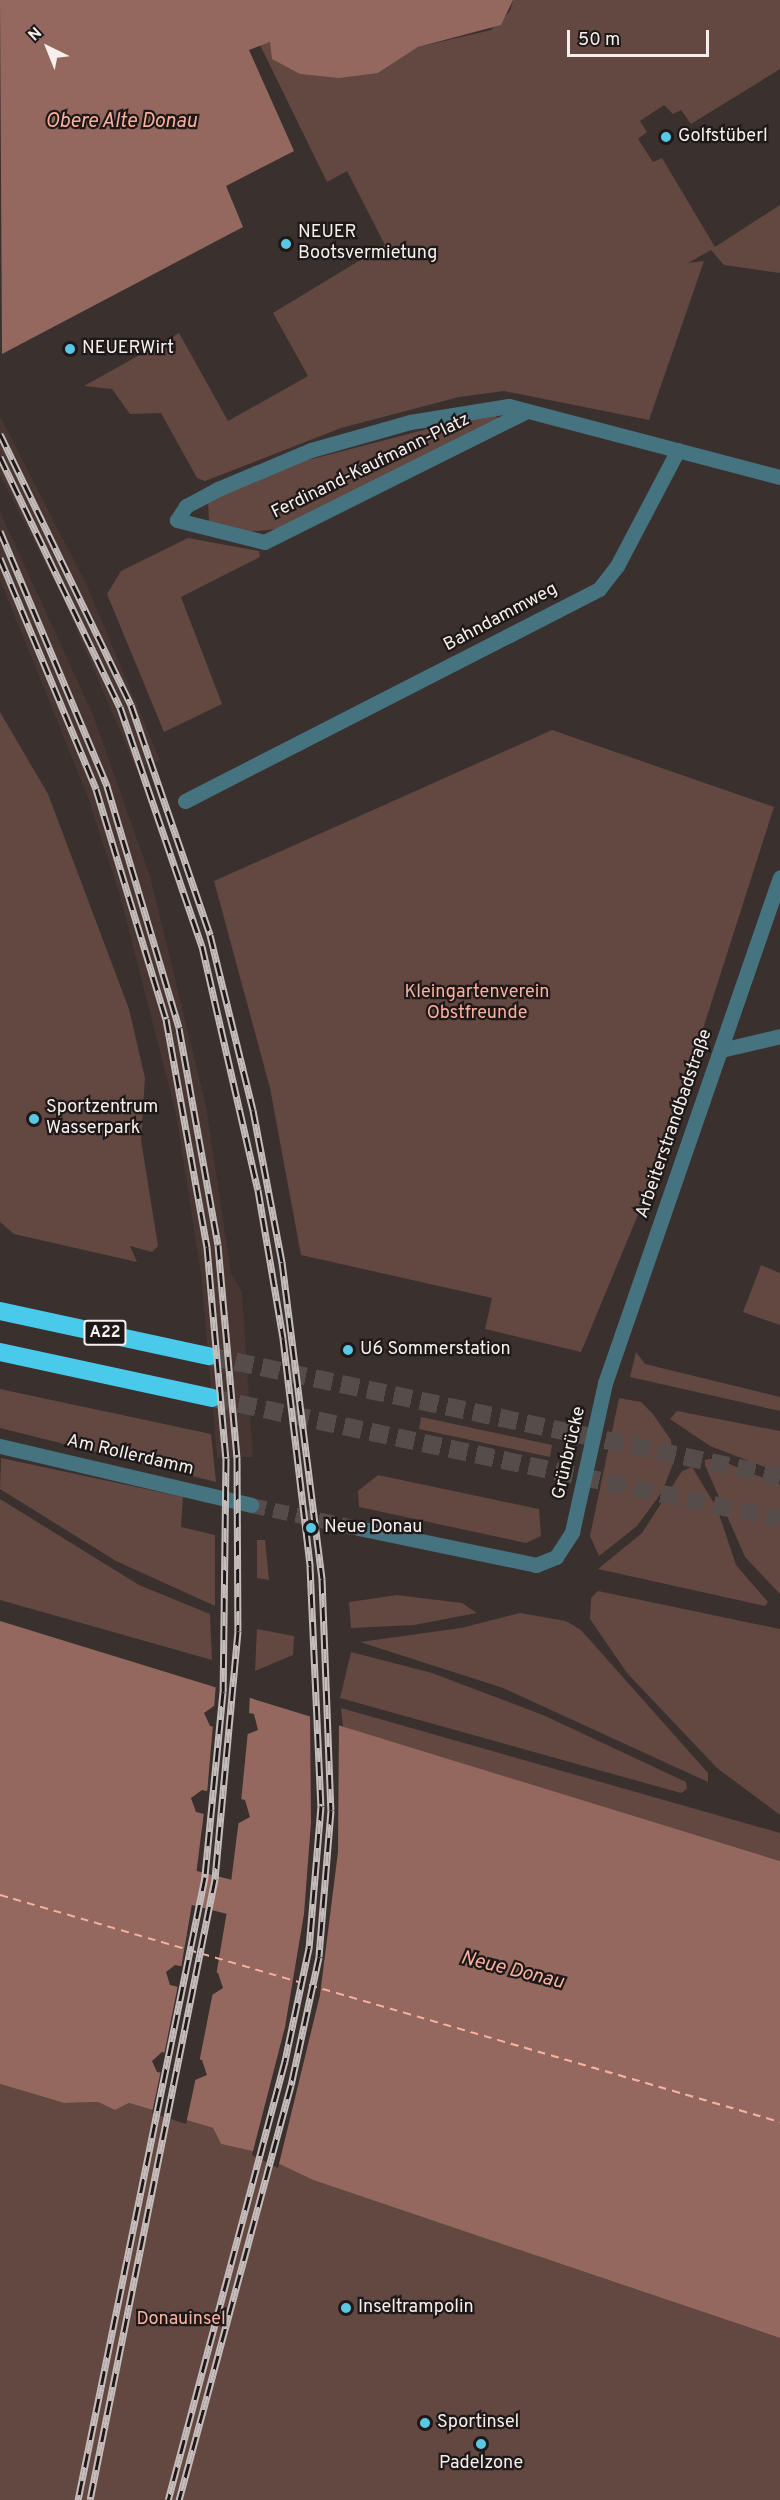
<!DOCTYPE html>
<meta charset="utf-8">
<style>
body{margin:0}
#map{position:relative;width:780px;height:2500px;overflow:hidden;background:#3a302e;font-family:Overpass,sans-serif}
div>[style]{position:absolute}
.built>*{inset:0;background:#473632}
.green>*{inset:0;background:#634741}
.water>*{inset:0;background:#94685e}
.pier>*{inset:0;background:#3a302e}
.river>*{height:34px;margin:-17px;padding:0 17px;transform-origin:17px;border-radius:17px;background:#94685e}
.ferry>*{height:1.5px;margin-top:-0.75px;transform-origin:0;background:repeating-linear-gradient(90deg,#f8b09f 0 8px,transparent 0 14px)}
.tertiary-tunnel>*{height:15px;margin-top:-7.5px;transform-origin:0;background:repeating-linear-gradient(90deg,#564d4b 0 15px,transparent 0 23px)}
.motorway-tunnel>*{height:18px;margin-top:-9px;transform-origin:0;background:repeating-linear-gradient(90deg,#564d4b 0 18px,transparent 0 27px)}
.minor>*{height:15px;margin:-7.5px;padding:0 7.5px;transform-origin:7.5px;border-radius:7.5px;background:#467380}
.tertiary>*{height:15px;margin:-7.5px;padding:0 7.5px;transform-origin:7.5px;border-radius:7.5px;background:#467380}
.motorway>*{height:18px;margin:-9px;padding:0 9px;transform-origin:9px;border-radius:9px;background:#49caea}
.rail>*{height:7px;margin-top:-3.5px;transform-origin:0;background:repeating-linear-gradient(90deg,#1e1918 0 14px,#c5bdbb 0 28px);box-sizing:border-box;border-block:2px solid #c5bdbb}
.dots>*{width:16px;height:16px;translate:-50% -50%;box-sizing:border-box;border:3px solid #1e1918;border-radius:50%}
span{translate:-50% -50%;white-space:nowrap;text-align:center;line-height:1.15;-webkit-text-stroke:4.5px #1e1918;paint-order:stroke}
.shield-label span{padding:2px 4px;background:#1e1918;border:2px solid;border-radius:4px;-webkit-text-stroke-width:0}
.shield-label{font-size:16px;color:#f6efed;font-weight:700}
.poi-label{font-size:18px;color:#f6efed}
.left{translate:0 -50%;text-align:left}
.street-label{font-size:18px;color:#f6efed}
.park-label{font-size:18px;color:#f9b1a0}
.water-label{font-size:20px;color:#f8b09f;font-style:italic}
.north{position:absolute;left:18px;top:18px;width:60px;height:60px;-webkit-text-stroke:4px #1e1918;paint-order:stroke;rotate:317deg;font-size:16px;font-weight:700;line-height:24px;text-align:center;color:#f6efed}
.north::after{content:'';display:block;margin:auto;width:21px;height:27px;background:#f6efed;clip-path:polygon(50% 0,100% 100%,50% 72%,0 100%)}
.scale{position:absolute;left:567px;top:30px;width:142px;height:27px;box-sizing:border-box;border:3px solid #f6efed;border-top:0;padding-left:8px;font-size:18px;line-height:21px;white-space:nowrap;color:#f6efed;-webkit-text-stroke:4px #1e1918;paint-order:stroke}
</style>
<div id="map">
<div class="built">
<div style="clip-path:polygon(0 416px,87px 586px,160px 760px,136px 768px,64px 600px,0 475px)"></div>
<div style="clip-path:polygon(0 512px,93px 715px,150px 876px,206px 1106px,231px 1273px,242px 1292px,253px 1457px,217px 1458px,201px 1274px,176px 1114px,119px 892px,86px 792px,0 580px)"></div>
</div>
<div class="green">
<div style="clip-path:polygon(513px 0,780px 0,780px 69px,691px 124px,681px 110px,673px 114px,664px 105px,640px 121px,647px 132px,638px 139px,653px 162px,662px 158px,715px 247px,780px 205px,780px 273px,724px 265px,711px 250px,688px 263px,704px 261px,649px 420px,504px 391px,459px 397px,341px 428px,205px 481px,197px 478px,161px 413px,130px 414px,112px 389px,84px 386px,179px 333px,228px 421px,308px 376px,273px 313px,385px 245px,347px 171px,327px 182px,260px 45px,270px 42px,271px 47px,378px 73px,418px 47px,491px 30px,510px 11px)"></div>
<div style="clip-path:polygon(493px 412px,498px 418px,277px 529px,246px 532px,209px 523px,208px 500px,266px 471px)"></div>
<div style="clip-path:polygon(188px 538px,259px 551px,260px 557px,181px 597px,222px 704px,164px 732px,107px 594px,121px 571px)"></div>
<div style="clip-path:polygon(0 712px,48px 794px,129px 1009px,145px 1078px,141px 1140px,158px 1246px,152px 1252px,130px 1246px,137px 1262px,14px 1234px,0 1222px)"></div>
<div style="clip-path:polygon(552px 730px,774px 807px,662px 1157px,581px 1352px,485px 1329px,492px 1298px,301px 1255px,270px 1088px,214px 881px)"></div>
<div style="clip-path:polygon(761px 1265px,780px 1273px,780px 1325px,743px 1312px)"></div>
<div style="clip-path:polygon(636px 1352px,645px 1364px,780px 1397px,780px 1411px,630px 1377px)"></div>
<div style="clip-path:polygon(0 1389px,211px 1434px,216px 1482px,0 1428px)"></div>
<div style="clip-path:polygon(619px 1398px,641px 1402px,653px 1414px,671px 1440px,673px 1464px,662px 1492px,637px 1526px,599px 1556px,590px 1536px)"></div>
<div style="clip-path:polygon(677px 1411px,780px 1431px,780px 1473px,710px 1446px,670px 1419px)"></div>
<div style="clip-path:polygon(421px 1417px,552px 1445px,550px 1457px,419px 1429px)"></div>
<div style="clip-path:polygon(1px 1458px,183px 1497px,181px 1527px,215px 1535px,215px 1606px,116px 1561px,0 1489px)"></div>
<div style="clip-path:polygon(715px 1458px,780px 1485px,780px 1594px,745px 1557px,705px 1465px,705px 1460px)"></div>
<div style="clip-path:polygon(692px 1467px,717px 1508px,736px 1565px,768px 1602px,765px 1606px,598px 1569px,642px 1533px,682px 1471px)"></div>
<div style="clip-path:polygon(378px 1475px,539px 1509px,541px 1536px,526px 1543px,359px 1507px,358px 1491px)"></div>
<div style="clip-path:polygon(0 1499px,139px 1585px,210px 1614px,212px 1660px,0 1600px)"></div>
<div style="clip-path:polygon(257px 1540px,265px 1540px,269px 1580px,257px 1578px)"></div>
<div style="clip-path:polygon(598px 1591px,780px 1629px,780px 1815px,717px 1768px,627px 1673px,590px 1619px,591px 1598px)"></div>
<div style="clip-path:polygon(397px 1595px,462px 1603px,477px 1613px,414px 1625px,351px 1628px,349px 1602px)"></div>
<div style="clip-path:polygon(520px 1613px,566px 1621px,581px 1630px,708px 1773px,708px 1782px,503px 1688px,360px 1642px,461px 1628px)"></div>
<div style="clip-path:polygon(257px 1629px,294px 1636px,293px 1655px,255px 1671px)"></div>
<div style="clip-path:polygon(351px 1652px,432px 1673px,543px 1715px,686px 1782px,687px 1789px,681px 1793px,340px 1698px)"></div>
<div style="clip-path:polygon(341px 1708px,780px 1833px,780px 1861px,358px 1732px,343px 1727px)"></div>
<div style="clip-path:polygon(0 2084px,64px 2103px,98px 2102px,115px 2110px,129px 2103px,213px 2128px,221px 2144px,252px 2151px,313px 2180px,780px 2338px,780px 2500px,0 2500px)"></div>
</div>
<div class="water">
<div style="clip-path:polygon(0 0,513px 0,501px 25px,418px 47px,378px 73px,339px 78px,300px 74px,272px 59px,270px 42px,249px 50px,294px 151px,226px 186px,243px 227px,2px 354px)"></div>
<div style="clip-path:polygon(evenodd,0 1621px,780px 1861px,780px 2338px,313px 2180px,252px 2151px,221px 2144px,213px 2128px,129px 2103px,115px 2110px,98px 2102px,64px 2103px,0 2084px,0 1621px,214px 1706px,254px 1714px,258px 1730px,248px 1734px,210px 1726px,204px 1713px,214px 1706px,0 1621px,202px 1790px,245px 1800px,250px 1817px,239px 1823px,196px 1812px,191px 1798px,202px 1790px,0 1621px,195px 1879px,233px 1888px,238px 1902px,230px 1908px,188px 1899px,185px 1885px,195px 1879px,0 1621px,175px 1965px,218px 1973px,223px 1988px,212px 1995px,170px 1985px,166px 1972px,175px 1965px,0 1621px,162px 2052px,202px 2060px,207px 2075px,195px 2080px,157px 2072px,152px 2061px,162px 2052px)"></div>
</div>
<div class="pier">
<div style="clip-path:polygon(216px 1683px,250px 1692px,249px 1716px,214px 1709px)"></div>
<div style="clip-path:polygon(310px 1711px,339px 1722px,338px 1852px,320px 1995px,278px 2168px,252px 2155px,285px 2027px,304px 1914px,311px 1822px)"></div>
<div style="clip-path:polygon(213px 1724px,248px 1731px,241px 1802px,207px 1794px)"></div>
<div style="clip-path:polygon(204px 1812px,239px 1819px,230px 1890px,195px 1883px)"></div>
<div style="clip-path:polygon(193px 1898px,228px 1905px,216px 1976px,181px 1968px)"></div>
<div style="clip-path:polygon(178px 1985px,213px 1992px,199px 2063px,164px 2055px)"></div>
<div style="clip-path:polygon(161px 2070px,196px 2077px,186px 2124px,152px 2113px)"></div>
</div>
<div class="river">
<div style="left:139px;top:1874px;width:151px;rotate:14.2deg"></div>
</div>
<div class="ferry">
<div style="left:0;top:1895px;width:812px;rotate:16.23deg"></div>
</div>
<div class="tertiary-tunnel">
<div style="left:251px;top:1505px;width:109px;rotate:12.1deg"></div>
</div>
<div class="motorway-tunnel">
<div style="left:209px;top:1356px;width:584px;rotate:11.96deg"></div>
<div style="left:212px;top:1398px;width:581px;rotate:12.03deg"></div>
</div>
<div class="minor">
<div style="left:523px;top:413px;width:289px;rotate:153.5deg"></div>
<div style="left:264px;top:542px;width:90px;rotate:-165.8deg"></div>
<div style="left:177px;top:520px;width:17px;rotate:-57deg"></div>
<div style="left:186px;top:506px;width:36px;rotate:-28deg"></div>
<div style="left:218px;top:489px;width:101px;rotate:-22.8deg"></div>
<div style="left:311px;top:450px;width:103px;rotate:-15.8deg"></div>
<div style="left:410px;top:422px;width:100px;rotate:-9.2deg"></div>
<div style="left:509px;top:406px;width:280px;rotate:14.7deg"></div>
<div style="left:185px;top:801px;width:465px;rotate:-27.1deg"></div>
<div style="left:599px;top:589px;width:29px;rotate:-52deg"></div>
<div style="left:617px;top:566px;width:131px;rotate:-62.3deg"></div>
<div style="left:721px;top:1050px;width:61px;rotate:-13.3deg"></div>
</div>
<div class="tertiary">
<div style="left:0;top:1446px;width:258px;rotate:13.2deg"></div>
<div style="left:358px;top:1528px;width:182px;rotate:11.7deg"></div>
<div style="left:536px;top:1565px;width:22px;rotate:-22deg"></div>
<div style="left:556px;top:1557px;width:30px;rotate:-57deg"></div>
<div style="left:572px;top:1532px;width:153px;rotate:-77.5deg"></div>
<div style="left:605px;top:1383px;width:535px;rotate:-70.92deg"></div>
</div>
<div class="motorway">
<div style="left:0;top:1311px;width:214px;rotate:12.2deg"></div>
<div style="left:0;top:1352px;width:217px;rotate:12.2deg"></div>
</div>
<div class="rail">
<div style="left:0;top:434px;width:301px;rotate:64.2deg"></div>
<div style="left:131px;top:705px;width:243px;rotate:71deg"></div>
<div style="left:210px;top:935px;width:180px;rotate:76.2deg"></div>
<div style="left:253px;top:1110px;width:155px;rotate:79.2deg"></div>
<div style="left:282px;top:1262px;width:320px;rotate:82.8deg"></div>
<div style="left:322px;top:1579px;width:231px;rotate:87.8deg"></div>
<div style="left:331px;top:1810px;width:147px;rotate:94.7deg"></div>
<div style="left:319px;top:1957px;width:131px;rotate:102.3deg"></div>
<div style="left:291px;top:2085px;width:430px;rotate:105.1deg"></div>
<div style="left:0;top:457px;width:277px;rotate:64.4deg"></div>
<div style="left:120px;top:707px;width:253px;rotate:71.1deg"></div>
<div style="left:202px;top:946px;width:250px;rotate:77.1deg"></div>
<div style="left:258px;top:1190px;width:150px;rotate:80.4deg"></div>
<div style="left:283px;top:1338px;width:230px;rotate:83.2deg"></div>
<div style="left:310px;top:1566px;width:240px;rotate:87.4deg"></div>
<div style="left:321px;top:1806px;width:143px;rotate:94.8deg"></div>
<div style="left:309px;top:1948px;width:116px;rotate:102deg"></div>
<div style="left:285px;top:2061px;width:454px;rotate:104.9deg"></div>
<div style="left:0;top:531px;width:277px;rotate:67.2deg"></div>
<div style="left:107px;top:786px;width:252px;rotate:73.4deg"></div>
<div style="left:179px;top:1028px;width:220px;rotate:79.8deg"></div>
<div style="left:218px;top:1245px;width:213px;rotate:84.9deg"></div>
<div style="left:237px;top:1457px;width:174px;rotate:89.7deg"></div>
<div style="left:238px;top:1631px;width:249px;rotate:95.3deg"></div>
<div style="left:215px;top:1879px;width:633px;rotate:101.38deg"></div>
<div style="left:0;top:558px;width:250px;rotate:67.4deg"></div>
<div style="left:96px;top:789px;width:240px;rotate:73.1deg"></div>
<div style="left:166px;top:1019px;width:232px;rotate:79.8deg"></div>
<div style="left:207px;top:1247px;width:212px;rotate:84.9deg"></div>
<div style="left:226px;top:1458px;width:234px;rotate:90.7deg"></div>
<div style="left:223px;top:1692px;width:186px;rotate:95.6deg"></div>
<div style="left:205px;top:1877px;width:636px;rotate:101.52deg"></div>
</div>
<div class="dots">
<div style="left:666px;top:137px;background:#59c8e5"></div>
<div style="left:286px;top:244px;background:#59c8e5"></div>
<div style="left:70px;top:349px;background:#59c8e5"></div>
<div style="left:34px;top:1119px;background:#59c8e5"></div>
<div style="left:348px;top:1350px;background:#59c8e5"></div>
<div style="left:311px;top:1528px;background:#59c8e5"></div>
<div style="left:346px;top:2308px;background:#59c8e5"></div>
<div style="left:425px;top:2423px;background:#59c8e5"></div>
<div style="left:481px;top:2444px;background:#59c8e5"></div>
</div>
<div class="shield-label">
<span style="left:105px;top:1333px">A22</span>
</div>
<div class="poi-label">
<span class="left" style="left:678px;top:137px">Golfstüberl</span>
<span class="left" style="left:298px;top:244px">NEUER<br>Bootsvermietung</span>
<span class="left" style="left:82px;top:349px">NEUERWirt</span>
<span class="left" style="left:46px;top:1119px">Sportzentrum<br>Wasserpark</span>
<span class="left" style="left:360px;top:1350px">U6 Sommerstation</span>
<span class="left" style="left:324px;top:1528px">Neue Donau</span>
<span class="left" style="left:358px;top:2308px">Inseltrampolin</span>
<span class="left" style="left:437px;top:2423px">Sportinsel</span>
<span style="left:481px;top:2464px">Padelzone</span>
</div>
<div class="street-label">
<span style="left:371px;top:467px;rotate:-26deg">Ferdinand-Kaufmann-Platz</span>
<span style="left:501px;top:618px;rotate:-28deg">Bahndammweg</span>
<span style="left:675px;top:1124px;rotate:-71deg">Arbeiterstrandbadstraße</span>
<span style="left:570px;top:1453px;rotate:-77deg">Grünbrücke</span>
<span style="left:130px;top:1456px;rotate:13deg">Am Rollerdamm</span>
</div>
<div class="park-label">
<span style="left:477px;top:1004px">Kleingartenverein<br>Obstfreunde</span>
<span style="left:181px;top:2320px">Donauinsel</span>
</div>
<div class="water-label">
<span style="left:121px;top:122px">Obere Alte Donau</span>
<span style="left:512px;top:1971px;rotate:14deg">Neue Donau</span>
</div>
<div class="north">N</div>
<div class="scale">50 m</div>
</div>
